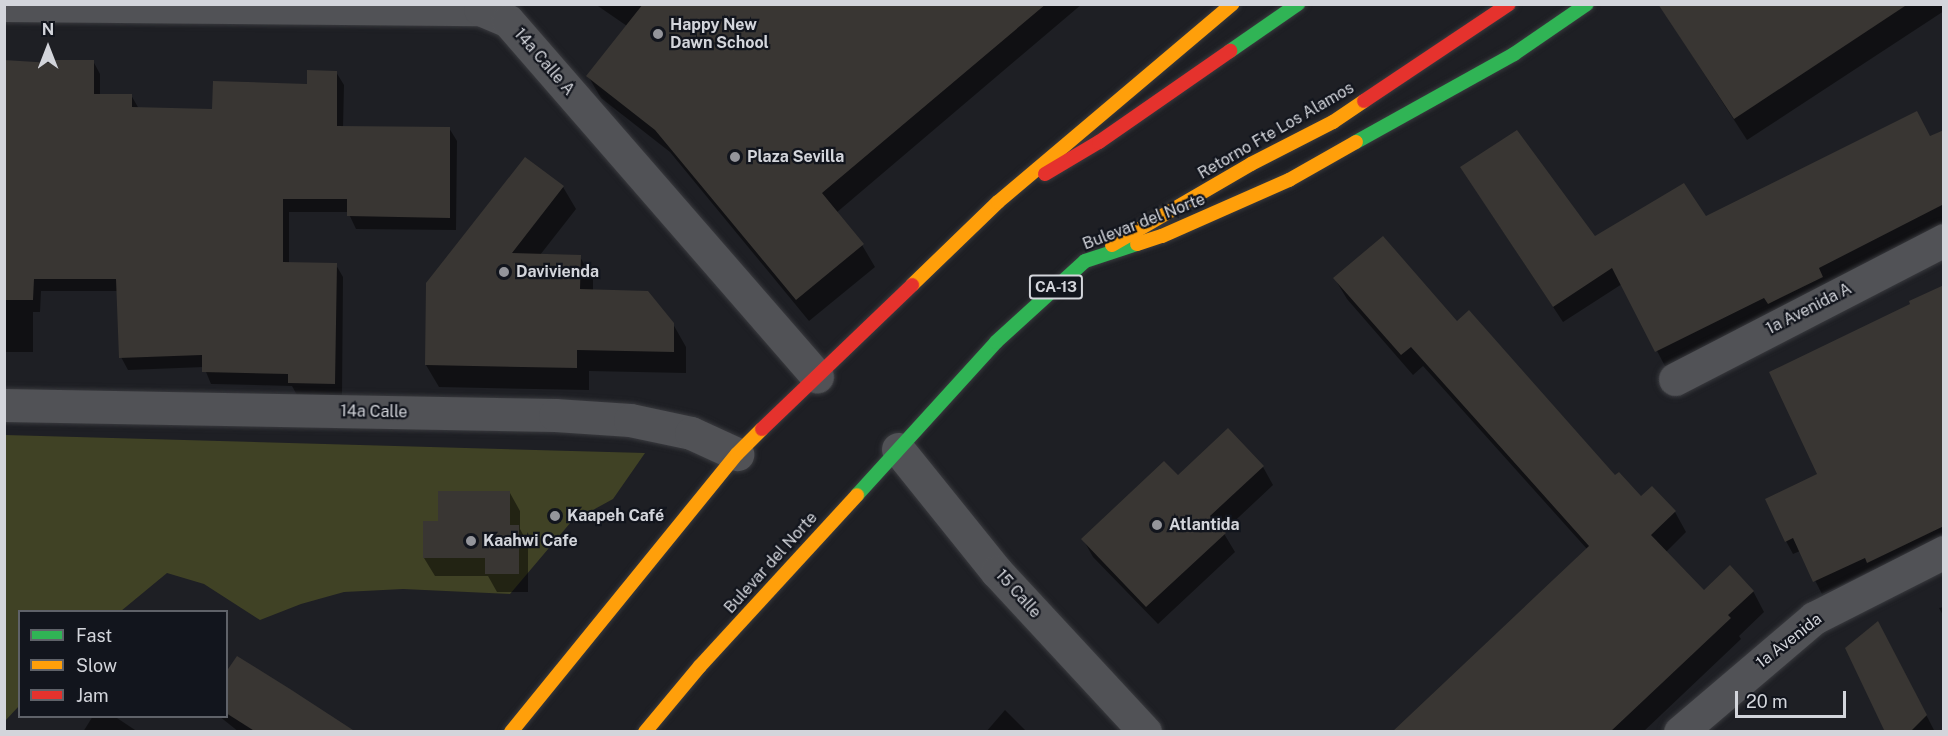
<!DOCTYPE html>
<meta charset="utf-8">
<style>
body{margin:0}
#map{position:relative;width:1948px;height:736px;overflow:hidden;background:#1e1f24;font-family:"Public Sans",sans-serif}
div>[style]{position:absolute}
.green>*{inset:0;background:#404225}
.shadow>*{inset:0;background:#0007}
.building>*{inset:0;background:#393633}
.roads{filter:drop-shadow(0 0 2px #393a3e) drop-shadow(0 0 2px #393a3e)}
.street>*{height:33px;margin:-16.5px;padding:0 16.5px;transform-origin:16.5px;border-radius:16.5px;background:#515256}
.fast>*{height:14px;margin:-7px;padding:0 7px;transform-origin:7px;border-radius:7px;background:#30b455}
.slow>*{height:14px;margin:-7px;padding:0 7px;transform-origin:7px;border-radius:7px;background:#ff9f0a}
.jam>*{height:14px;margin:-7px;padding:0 7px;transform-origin:7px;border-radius:7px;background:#e5322d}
.dots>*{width:16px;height:16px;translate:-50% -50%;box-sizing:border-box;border:3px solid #12151d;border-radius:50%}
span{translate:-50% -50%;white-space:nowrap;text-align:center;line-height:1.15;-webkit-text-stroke:4.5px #12151d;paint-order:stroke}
.shield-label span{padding:2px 4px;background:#12151d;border:2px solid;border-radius:4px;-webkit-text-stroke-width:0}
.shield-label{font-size:15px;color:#d3d5db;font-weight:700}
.poi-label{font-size:16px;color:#d3d5db;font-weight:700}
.left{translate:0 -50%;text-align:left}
.street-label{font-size:16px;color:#d3d5db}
.frame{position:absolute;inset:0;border:6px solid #d3d5db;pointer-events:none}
.legend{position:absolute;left:18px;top:610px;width:210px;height:108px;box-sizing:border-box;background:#12151d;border:2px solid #5f6269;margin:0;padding:8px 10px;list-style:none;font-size:18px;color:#d3d5db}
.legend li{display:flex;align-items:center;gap:12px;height:30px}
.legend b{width:30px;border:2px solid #5f6269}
.north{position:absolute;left:18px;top:18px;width:60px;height:60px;-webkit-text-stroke:4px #12151d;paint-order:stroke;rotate:0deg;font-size:16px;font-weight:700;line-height:24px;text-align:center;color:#d3d5db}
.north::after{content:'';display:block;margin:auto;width:21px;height:27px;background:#d3d5db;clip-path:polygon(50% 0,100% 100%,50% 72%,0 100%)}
.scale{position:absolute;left:1735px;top:691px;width:111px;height:27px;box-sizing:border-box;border:3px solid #d3d5db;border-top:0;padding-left:8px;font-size:18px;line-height:21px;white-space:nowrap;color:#d3d5db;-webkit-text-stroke:4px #12151d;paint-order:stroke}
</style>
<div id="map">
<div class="green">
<div style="clip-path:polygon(5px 435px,645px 453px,613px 499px,571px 522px,510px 594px,403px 589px,344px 592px,301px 604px,260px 620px,204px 584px,167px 573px,121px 611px,20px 612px,19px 706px,5px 721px)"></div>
</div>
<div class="shadow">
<div style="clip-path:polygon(595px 4px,1082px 4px,836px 213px,862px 245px,875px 267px,809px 321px,670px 152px,601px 98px,588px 76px,627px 26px)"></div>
<div style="clip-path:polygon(1659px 4px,1944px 4px,1944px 11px,1747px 140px)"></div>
<div style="clip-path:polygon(93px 61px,100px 74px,100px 95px,131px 95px,139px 109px,213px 110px,308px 85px,336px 72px,344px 85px,343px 128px,449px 128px,457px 141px,456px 230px,356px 229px,348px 212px,289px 212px,289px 264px,336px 265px,343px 277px,342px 396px,297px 395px,292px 386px,211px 384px,204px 367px,128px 370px,121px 357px,118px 291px,41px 291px,40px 312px,33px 312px,33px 352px,4px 352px,4px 231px,54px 65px)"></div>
<div style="clip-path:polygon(1944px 132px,1944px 225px,1666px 368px,1622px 284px,1563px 322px,1472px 184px,1594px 237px,1705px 218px)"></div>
<div style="clip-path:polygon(563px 187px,576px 209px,540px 255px,580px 257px,593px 279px,593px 291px,673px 324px,686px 347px,686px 373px,589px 371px,589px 390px,439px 387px,426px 365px,428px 284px)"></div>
<div style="clip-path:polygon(1335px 279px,1457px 323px,1615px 477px,1641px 498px,1675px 512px,1686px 532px,1666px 552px,1704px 592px,1753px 591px,1764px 612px,1739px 636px,1741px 639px,1643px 732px,1394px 732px,1587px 549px,1423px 366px,1413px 375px,1347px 299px)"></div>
<div style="clip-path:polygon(1944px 286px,1944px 542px,1873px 570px,1822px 594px,1800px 551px,1793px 554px,1786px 541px,1819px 474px,1912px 305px)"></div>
<div style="clip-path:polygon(1263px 467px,1273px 485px,1223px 532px,1235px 552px,1158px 624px,1093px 557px,1083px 539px)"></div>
<div style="clip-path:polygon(510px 493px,520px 511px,520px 529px,528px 544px,528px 592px,497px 592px,488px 576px,435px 576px,424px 558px)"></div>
<div style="clip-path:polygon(1944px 607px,1944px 617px,1939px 608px)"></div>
<div style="clip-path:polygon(1888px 641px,1935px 732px,1887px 732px)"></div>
<div style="clip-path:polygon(226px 674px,353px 732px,239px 732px,219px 716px,226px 716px)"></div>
<div style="clip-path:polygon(1005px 710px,1027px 732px,986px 732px)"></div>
<div style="clip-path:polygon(93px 716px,114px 716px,138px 732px,83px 732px)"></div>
</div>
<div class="building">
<div style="clip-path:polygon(643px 4px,1046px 4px,822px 193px,864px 244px,796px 300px,655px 130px,586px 76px)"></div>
<div style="clip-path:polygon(1658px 4px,1908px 4px,1734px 119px)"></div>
<div style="clip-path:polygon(4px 60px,52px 63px,52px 60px,94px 60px,94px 94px,132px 94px,132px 107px,212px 109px,213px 81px,307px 84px,307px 70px,337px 71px,337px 126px,450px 127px,450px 218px,347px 216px,347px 199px,283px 199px,283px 262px,337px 263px,335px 384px,288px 383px,288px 374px,202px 372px,202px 355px,119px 358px,116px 279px,34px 279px,33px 300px,4px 300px)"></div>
<div style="clip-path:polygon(1917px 111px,1930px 136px,1944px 130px,1944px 204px,1819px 268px,1823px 277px,1768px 304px,1764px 298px,1655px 352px,1612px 268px,1553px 307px,1460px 167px,1517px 130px,1595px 236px,1684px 183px,1706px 216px)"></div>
<div style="clip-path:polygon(525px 157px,564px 186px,512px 253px,581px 255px,580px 289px,648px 291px,674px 323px,674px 352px,577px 350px,577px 368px,425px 365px,426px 283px)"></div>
<div style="clip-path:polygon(1383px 236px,1457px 321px,1469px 310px,1615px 475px,1619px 472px,1641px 496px,1652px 486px,1676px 511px,1651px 535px,1704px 590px,1730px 565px,1754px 591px,1728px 615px,1731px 618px,1610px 732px,1392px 732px,1589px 546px,1411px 347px,1401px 355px,1333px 278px)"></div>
<div style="clip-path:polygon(1944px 285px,1944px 526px,1867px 563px,1865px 558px,1813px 582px,1793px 538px,1785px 542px,1765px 499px,1817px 474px,1769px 372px,1910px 304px,1909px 301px)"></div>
<div style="clip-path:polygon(1228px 428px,1264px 466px,1210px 516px,1226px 533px,1146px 607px,1081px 539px,1164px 461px,1178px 475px)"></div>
<div style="clip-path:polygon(438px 491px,510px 491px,510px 525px,519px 525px,519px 574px,485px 574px,485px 558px,423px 558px,423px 521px,438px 521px)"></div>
<div style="clip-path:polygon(1878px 621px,1927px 715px,1910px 732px,1885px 732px,1845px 648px)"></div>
<div style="clip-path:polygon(237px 656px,290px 689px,356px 732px,256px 732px,226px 713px,226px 672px)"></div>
</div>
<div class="roads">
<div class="street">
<div style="left:4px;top:5px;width:476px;rotate:0.5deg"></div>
<div style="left:480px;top:9px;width:30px;rotate:23deg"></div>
<div style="left:508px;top:21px;width:471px;rotate:49deg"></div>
<div style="left:1675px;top:379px;width:303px;rotate:-27.3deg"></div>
<div style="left:4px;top:405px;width:551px;rotate:1.04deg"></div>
<div style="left:555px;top:415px;width:75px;rotate:3.8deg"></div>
<div style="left:630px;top:420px;width:62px;rotate:12deg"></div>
<div style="left:691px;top:433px;width:51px;rotate:24.5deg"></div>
<div style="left:898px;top:449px;width:158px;rotate:51.2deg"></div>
<div style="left:997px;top:572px;width:218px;rotate:47.2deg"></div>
<div style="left:1680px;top:732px;width:176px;rotate:-40.4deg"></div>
<div style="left:1814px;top:618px;width:146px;rotate:-26.9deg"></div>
</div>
<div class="fast">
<div style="left:1230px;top:51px;width:83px;rotate:-34.7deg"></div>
<div style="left:1356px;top:142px;width:181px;rotate:-29.1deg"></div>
<div style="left:1514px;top:54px;width:88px;rotate:-34.4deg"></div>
<div style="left:857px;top:495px;width:207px;rotate:-47.7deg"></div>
<div style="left:996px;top:342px;width:120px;rotate:-42.3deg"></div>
<div style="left:1085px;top:261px;width:55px;rotate:-18.1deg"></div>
</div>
<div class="slow">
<div style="left:1137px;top:244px;width:26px;rotate:-18deg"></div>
<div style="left:1162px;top:236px;width:139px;rotate:-23.8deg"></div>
<div style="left:1289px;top:180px;width:77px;rotate:-29.6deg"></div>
<div style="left:1112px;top:245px;width:161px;rotate:-30.2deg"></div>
<div style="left:1251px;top:164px;width:92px;rotate:-27.1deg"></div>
<div style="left:1333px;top:122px;width:37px;rotate:-34deg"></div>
<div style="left:912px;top:285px;width:120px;rotate:-44deg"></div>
<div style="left:998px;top:202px;width:307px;rotate:-40.2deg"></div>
<div style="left:511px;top:732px;width:358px;rotate:-50.9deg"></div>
<div style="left:737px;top:454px;width:35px;rotate:-45deg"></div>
<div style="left:645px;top:732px;width:86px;rotate:-50.2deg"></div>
<div style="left:700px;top:666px;width:232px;rotate:-47.4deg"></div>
</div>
<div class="jam">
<div style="left:1364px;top:101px;width:174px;rotate:-33.8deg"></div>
<div style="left:1045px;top:174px;width:63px;rotate:-30.7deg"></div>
<div style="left:1099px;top:142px;width:160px;rotate:-34.8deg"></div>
<div style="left:762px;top:429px;width:208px;rotate:-43.8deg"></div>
</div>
</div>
<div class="dots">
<div style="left:658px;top:34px;background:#94959b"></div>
<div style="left:735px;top:157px;background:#94959b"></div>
<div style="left:504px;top:272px;background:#94959b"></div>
<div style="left:555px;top:516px;background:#94959b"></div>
<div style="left:1157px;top:525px;background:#94959b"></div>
<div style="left:471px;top:541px;background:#94959b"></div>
</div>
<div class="shield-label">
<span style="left:1056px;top:287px">CA-13</span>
</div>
<div class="poi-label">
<span class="left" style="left:670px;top:34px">Happy New<br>Dawn School</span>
<span class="left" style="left:747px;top:157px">Plaza Sevilla</span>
<span class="left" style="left:516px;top:272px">Davivienda</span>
<span class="left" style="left:567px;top:516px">Kaapeh Café</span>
<span class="left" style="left:1169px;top:525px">Atlantida</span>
<span class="left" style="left:483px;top:541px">Kaahwi Cafe</span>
</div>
<div class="street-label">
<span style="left:544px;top:62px;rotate:49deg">14a Calle A</span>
<span style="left:1276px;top:131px;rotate:-30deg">Retorno Fte Los Alamos</span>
<span style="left:1144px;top:222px;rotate:-21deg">Bulevar del Norte</span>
<span style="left:1809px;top:309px;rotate:-27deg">1a Avenida A</span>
<span style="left:374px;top:412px;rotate:1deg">14a Calle</span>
<span style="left:771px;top:563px;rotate:-48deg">Bulevar del Norte</span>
<span style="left:1018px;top:594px;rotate:48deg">15 Calle</span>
<span style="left:1789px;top:641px;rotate:-38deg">1a Avenida</span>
</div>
<div class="frame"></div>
<ul class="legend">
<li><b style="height:8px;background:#30b455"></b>Fast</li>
<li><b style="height:8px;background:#ff9f0a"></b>Slow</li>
<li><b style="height:8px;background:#e5322d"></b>Jam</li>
</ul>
<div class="north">N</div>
<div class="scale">20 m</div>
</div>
